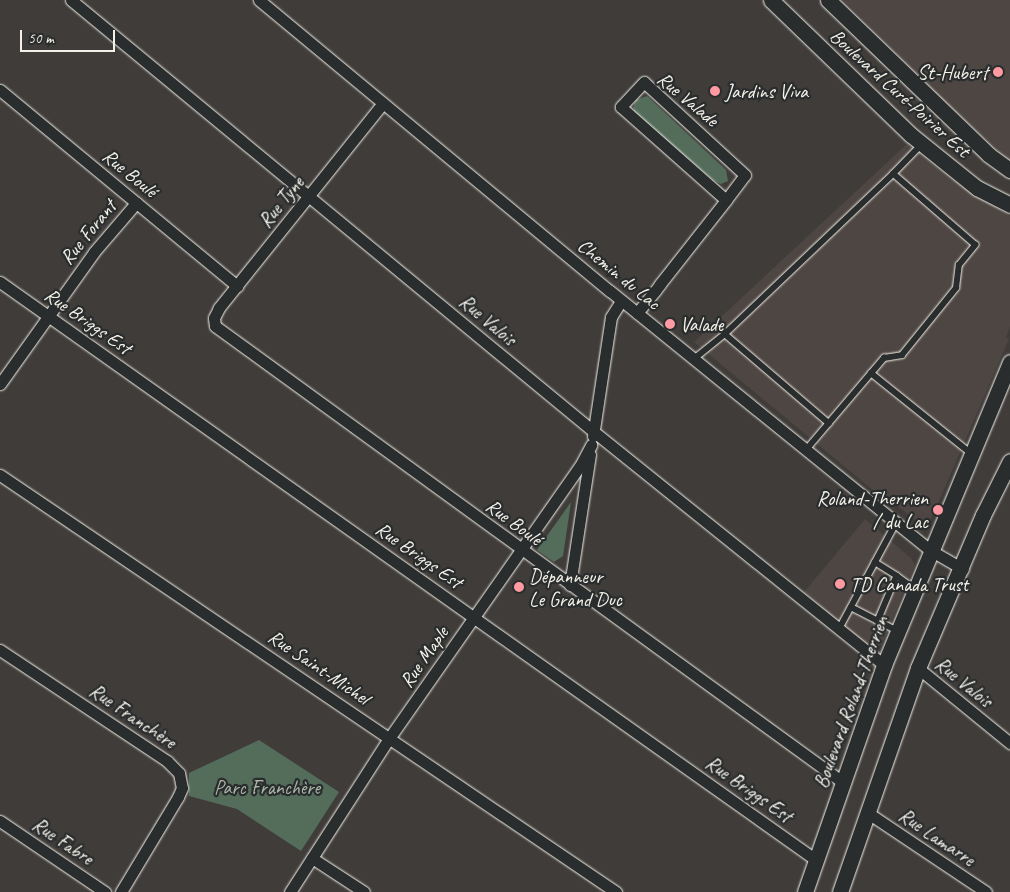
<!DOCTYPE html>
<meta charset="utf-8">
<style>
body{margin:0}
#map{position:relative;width:1010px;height:892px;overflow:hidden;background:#3f3c3a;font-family:Caveat,sans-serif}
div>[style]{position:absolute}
.built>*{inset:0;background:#4e4643}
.green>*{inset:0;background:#546d5b}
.roads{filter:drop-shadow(0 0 1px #f4f1e8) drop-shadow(0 0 1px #f4f1e8)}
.lane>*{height:5.5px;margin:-2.75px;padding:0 2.75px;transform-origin:2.75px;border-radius:2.75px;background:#2a2d2e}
.street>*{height:11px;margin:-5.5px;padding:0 5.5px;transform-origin:5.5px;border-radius:5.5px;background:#2a2d2e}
.secondary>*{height:15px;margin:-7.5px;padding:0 7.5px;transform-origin:7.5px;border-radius:7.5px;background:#2a2d2e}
.dots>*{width:14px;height:14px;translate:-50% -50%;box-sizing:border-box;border:2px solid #2a2d2e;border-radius:50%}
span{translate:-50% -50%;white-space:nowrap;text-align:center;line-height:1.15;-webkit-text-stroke:4.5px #2a2d2e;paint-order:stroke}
.poi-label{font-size:20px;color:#f4f1e8}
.right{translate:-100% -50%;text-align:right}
.left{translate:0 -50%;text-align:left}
.street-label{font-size:20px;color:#f4f1e8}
.park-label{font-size:20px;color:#acb6a9}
.scale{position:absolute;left:20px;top:30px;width:95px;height:22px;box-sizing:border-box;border:2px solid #f4f1e8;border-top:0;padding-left:6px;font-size:15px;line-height:18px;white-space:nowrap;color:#f4f1e8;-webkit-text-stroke:4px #2a2d2e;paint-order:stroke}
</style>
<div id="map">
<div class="built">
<div style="clip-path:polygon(843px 0,1010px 0,1010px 161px,964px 120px)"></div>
<div style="clip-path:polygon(907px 144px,951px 179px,1010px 216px,1010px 327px,1006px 337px,1009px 339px,930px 522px,922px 525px,893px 503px,891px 505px,694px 342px)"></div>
<div style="clip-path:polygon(865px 519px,911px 558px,915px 565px,882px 644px,876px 648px,866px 644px,804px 592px)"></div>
</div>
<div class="green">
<div style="clip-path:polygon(647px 96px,726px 170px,728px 181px,721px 184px,713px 180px,636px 115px,633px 108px,636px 100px)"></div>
<div style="clip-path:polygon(571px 502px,563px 556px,554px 562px,537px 550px)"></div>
<div style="clip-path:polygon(259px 740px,339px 792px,301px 851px,237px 809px,189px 796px,189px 773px)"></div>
</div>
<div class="roads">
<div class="lane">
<div style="left:725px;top:334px;width:137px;rotate:40.6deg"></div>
<div style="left:694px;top:359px;width:40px;rotate:-39deg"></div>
<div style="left:725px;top:334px;width:232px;rotate:-43.6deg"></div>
<div style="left:871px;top:373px;width:128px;rotate:38.7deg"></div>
<div style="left:806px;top:450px;width:121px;rotate:-49.7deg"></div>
<div style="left:884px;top:358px;width:18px;rotate:-9deg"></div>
<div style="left:902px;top:355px;width:86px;rotate:-51.1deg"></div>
<div style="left:956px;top:288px;width:23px;rotate:-83deg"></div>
<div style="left:959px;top:265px;width:26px;rotate:-51deg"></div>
<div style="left:975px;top:245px;width:108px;rotate:-139.1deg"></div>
<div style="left:893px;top:174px;width:42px;rotate:-46deg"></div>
<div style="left:875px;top:562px;width:26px;rotate:32deg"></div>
<div style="left:897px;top:576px;width:49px;rotate:112.9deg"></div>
<div style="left:897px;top:576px;width:22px;rotate:36deg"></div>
<div style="left:851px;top:607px;width:53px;rotate:27.1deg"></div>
<div style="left:839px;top:629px;width:120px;rotate:-61.7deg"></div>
</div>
<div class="street">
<div style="left:71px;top:0;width:677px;rotate:39.55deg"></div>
<div style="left:593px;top:431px;width:373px;rotate:38.8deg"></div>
<div style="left:259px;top:0;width:456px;rotate:39.7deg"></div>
<div style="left:610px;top:291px;width:412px;rotate:39deg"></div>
<div style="left:930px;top:550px;width:38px;rotate:30deg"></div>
<div style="left:0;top:90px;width:308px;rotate:39.6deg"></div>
<div style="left:383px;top:103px;width:263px;rotate:128.7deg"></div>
<div style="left:219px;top:308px;width:11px;rotate:117deg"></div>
<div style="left:214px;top:318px;width:8px;rotate:83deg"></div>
<div style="left:215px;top:326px;width:774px;rotate:36.01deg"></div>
<div style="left:0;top:282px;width:1000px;rotate:35.31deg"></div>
<div style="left:637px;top:313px;width:28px;rotate:-51deg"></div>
<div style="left:655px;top:291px;width:9px;rotate:-54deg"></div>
<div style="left:660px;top:284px;width:107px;rotate:-51.8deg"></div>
<div style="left:726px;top:200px;width:31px;rotate:-53deg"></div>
<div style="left:745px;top:175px;width:137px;rotate:-137.4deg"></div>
<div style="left:644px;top:82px;width:34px;rotate:133deg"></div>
<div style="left:621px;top:107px;width:140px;rotate:41.5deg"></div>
<div style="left:0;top:384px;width:162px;rotate:-54.5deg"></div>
<div style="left:94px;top:252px;width:65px;rotate:-49.4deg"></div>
<div style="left:593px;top:436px;width:120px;rotate:-81.4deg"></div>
<div style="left:611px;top:317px;width:19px;rotate:-58deg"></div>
<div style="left:0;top:475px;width:744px;rotate:34.1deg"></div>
<div style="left:570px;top:585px;width:132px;rotate:-81.3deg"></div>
<div style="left:0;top:650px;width:201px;rotate:33.6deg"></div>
<div style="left:167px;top:761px;width:17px;rotate:45deg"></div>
<div style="left:179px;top:773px;width:15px;rotate:79deg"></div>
<div style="left:182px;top:788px;width:10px;rotate:114deg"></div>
<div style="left:178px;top:797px;width:111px;rotate:121deg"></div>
<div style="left:918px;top:668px;width:119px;rotate:39.2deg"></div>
<div style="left:868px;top:813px;width:142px;rotate:33.8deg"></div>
<div style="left:0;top:821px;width:127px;rotate:34.1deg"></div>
<div style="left:312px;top:858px;width:62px;rotate:33.2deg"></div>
<div style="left:290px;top:892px;width:184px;rotate:-57.2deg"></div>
<div style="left:390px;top:737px;width:331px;rotate:-55deg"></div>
<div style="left:580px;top:466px;width:24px;rotate:-62deg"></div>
</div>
<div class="secondary">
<div style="left:771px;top:0;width:194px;rotate:44deg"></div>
<div style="left:911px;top:135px;width:85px;rotate:38.8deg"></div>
<div style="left:977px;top:188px;width:37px;rotate:27deg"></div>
<div style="left:828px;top:0;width:223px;rotate:43.9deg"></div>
<div style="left:989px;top:155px;width:26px;rotate:36deg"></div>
<div style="left:805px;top:892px;width:240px;rotate:-70.8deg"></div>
<div style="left:884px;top:665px;width:328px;rotate:-67.4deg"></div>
<div style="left:840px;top:892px;width:237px;rotate:-70.8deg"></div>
<div style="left:918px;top:668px;width:166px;rotate:-67deg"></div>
<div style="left:983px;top:515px;width:60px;rotate:-63.4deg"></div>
</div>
</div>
<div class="dots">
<div style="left:998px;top:72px;background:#ff9aa2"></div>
<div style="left:715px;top:91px;background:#ff9aa2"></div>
<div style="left:670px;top:324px;background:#ff9aa2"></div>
<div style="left:938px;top:510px;background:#ff9aa2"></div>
<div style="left:840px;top:584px;background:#ff9aa2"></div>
<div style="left:519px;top:587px;background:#ff9aa2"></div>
</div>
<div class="poi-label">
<span class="right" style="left:988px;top:72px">St-Hubert</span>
<span class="left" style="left:725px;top:91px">Jardins Viva</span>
<span class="left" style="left:680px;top:324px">Valade</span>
<span class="right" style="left:928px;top:510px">Roland-Therrien<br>/ du Lac</span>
<span class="left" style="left:529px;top:588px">Dépanneur<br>Le Grand Duc</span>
<span class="left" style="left:850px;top:584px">TD Canada Trust</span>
</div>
<div class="street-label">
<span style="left:900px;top:93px;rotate:42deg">Boulevard Curé-Poirier Est</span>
<span style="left:688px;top:99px;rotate:40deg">Rue Valade</span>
<span style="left:130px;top:173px;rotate:39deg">Rue Boulé</span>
<span style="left:281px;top:202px;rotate:-51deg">Rue Tyne</span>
<span style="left:88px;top:232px;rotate:-51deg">Rue Forant</span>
<span style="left:619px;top:274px;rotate:39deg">Chemin du Lac</span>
<span style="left:488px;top:320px;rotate:40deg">Rue Valois</span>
<span style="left:88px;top:321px;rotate:35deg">Rue Briggs Est</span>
<span style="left:514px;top:522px;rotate:36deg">Rue Boulé</span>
<span style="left:419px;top:555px;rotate:35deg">Rue Briggs Est</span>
<span style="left:424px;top:657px;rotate:-55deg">Rue Maple</span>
<span style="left:319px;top:667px;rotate:34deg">Rue Saint-Michel</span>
<span style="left:964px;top:682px;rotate:39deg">Rue Valois</span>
<span style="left:851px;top:702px;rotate:-70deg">Boulevard Roland-Therrien</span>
<span style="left:133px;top:716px;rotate:34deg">Rue Franchère</span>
<span style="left:749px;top:789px;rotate:35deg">Rue Briggs Est</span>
<span style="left:937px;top:837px;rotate:34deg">Rue Lamarre</span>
<span style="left:63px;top:841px;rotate:34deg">Rue Fabre</span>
</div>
<div class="park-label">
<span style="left:267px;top:787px">Parc Franchère</span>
</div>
<div class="scale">50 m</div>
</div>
